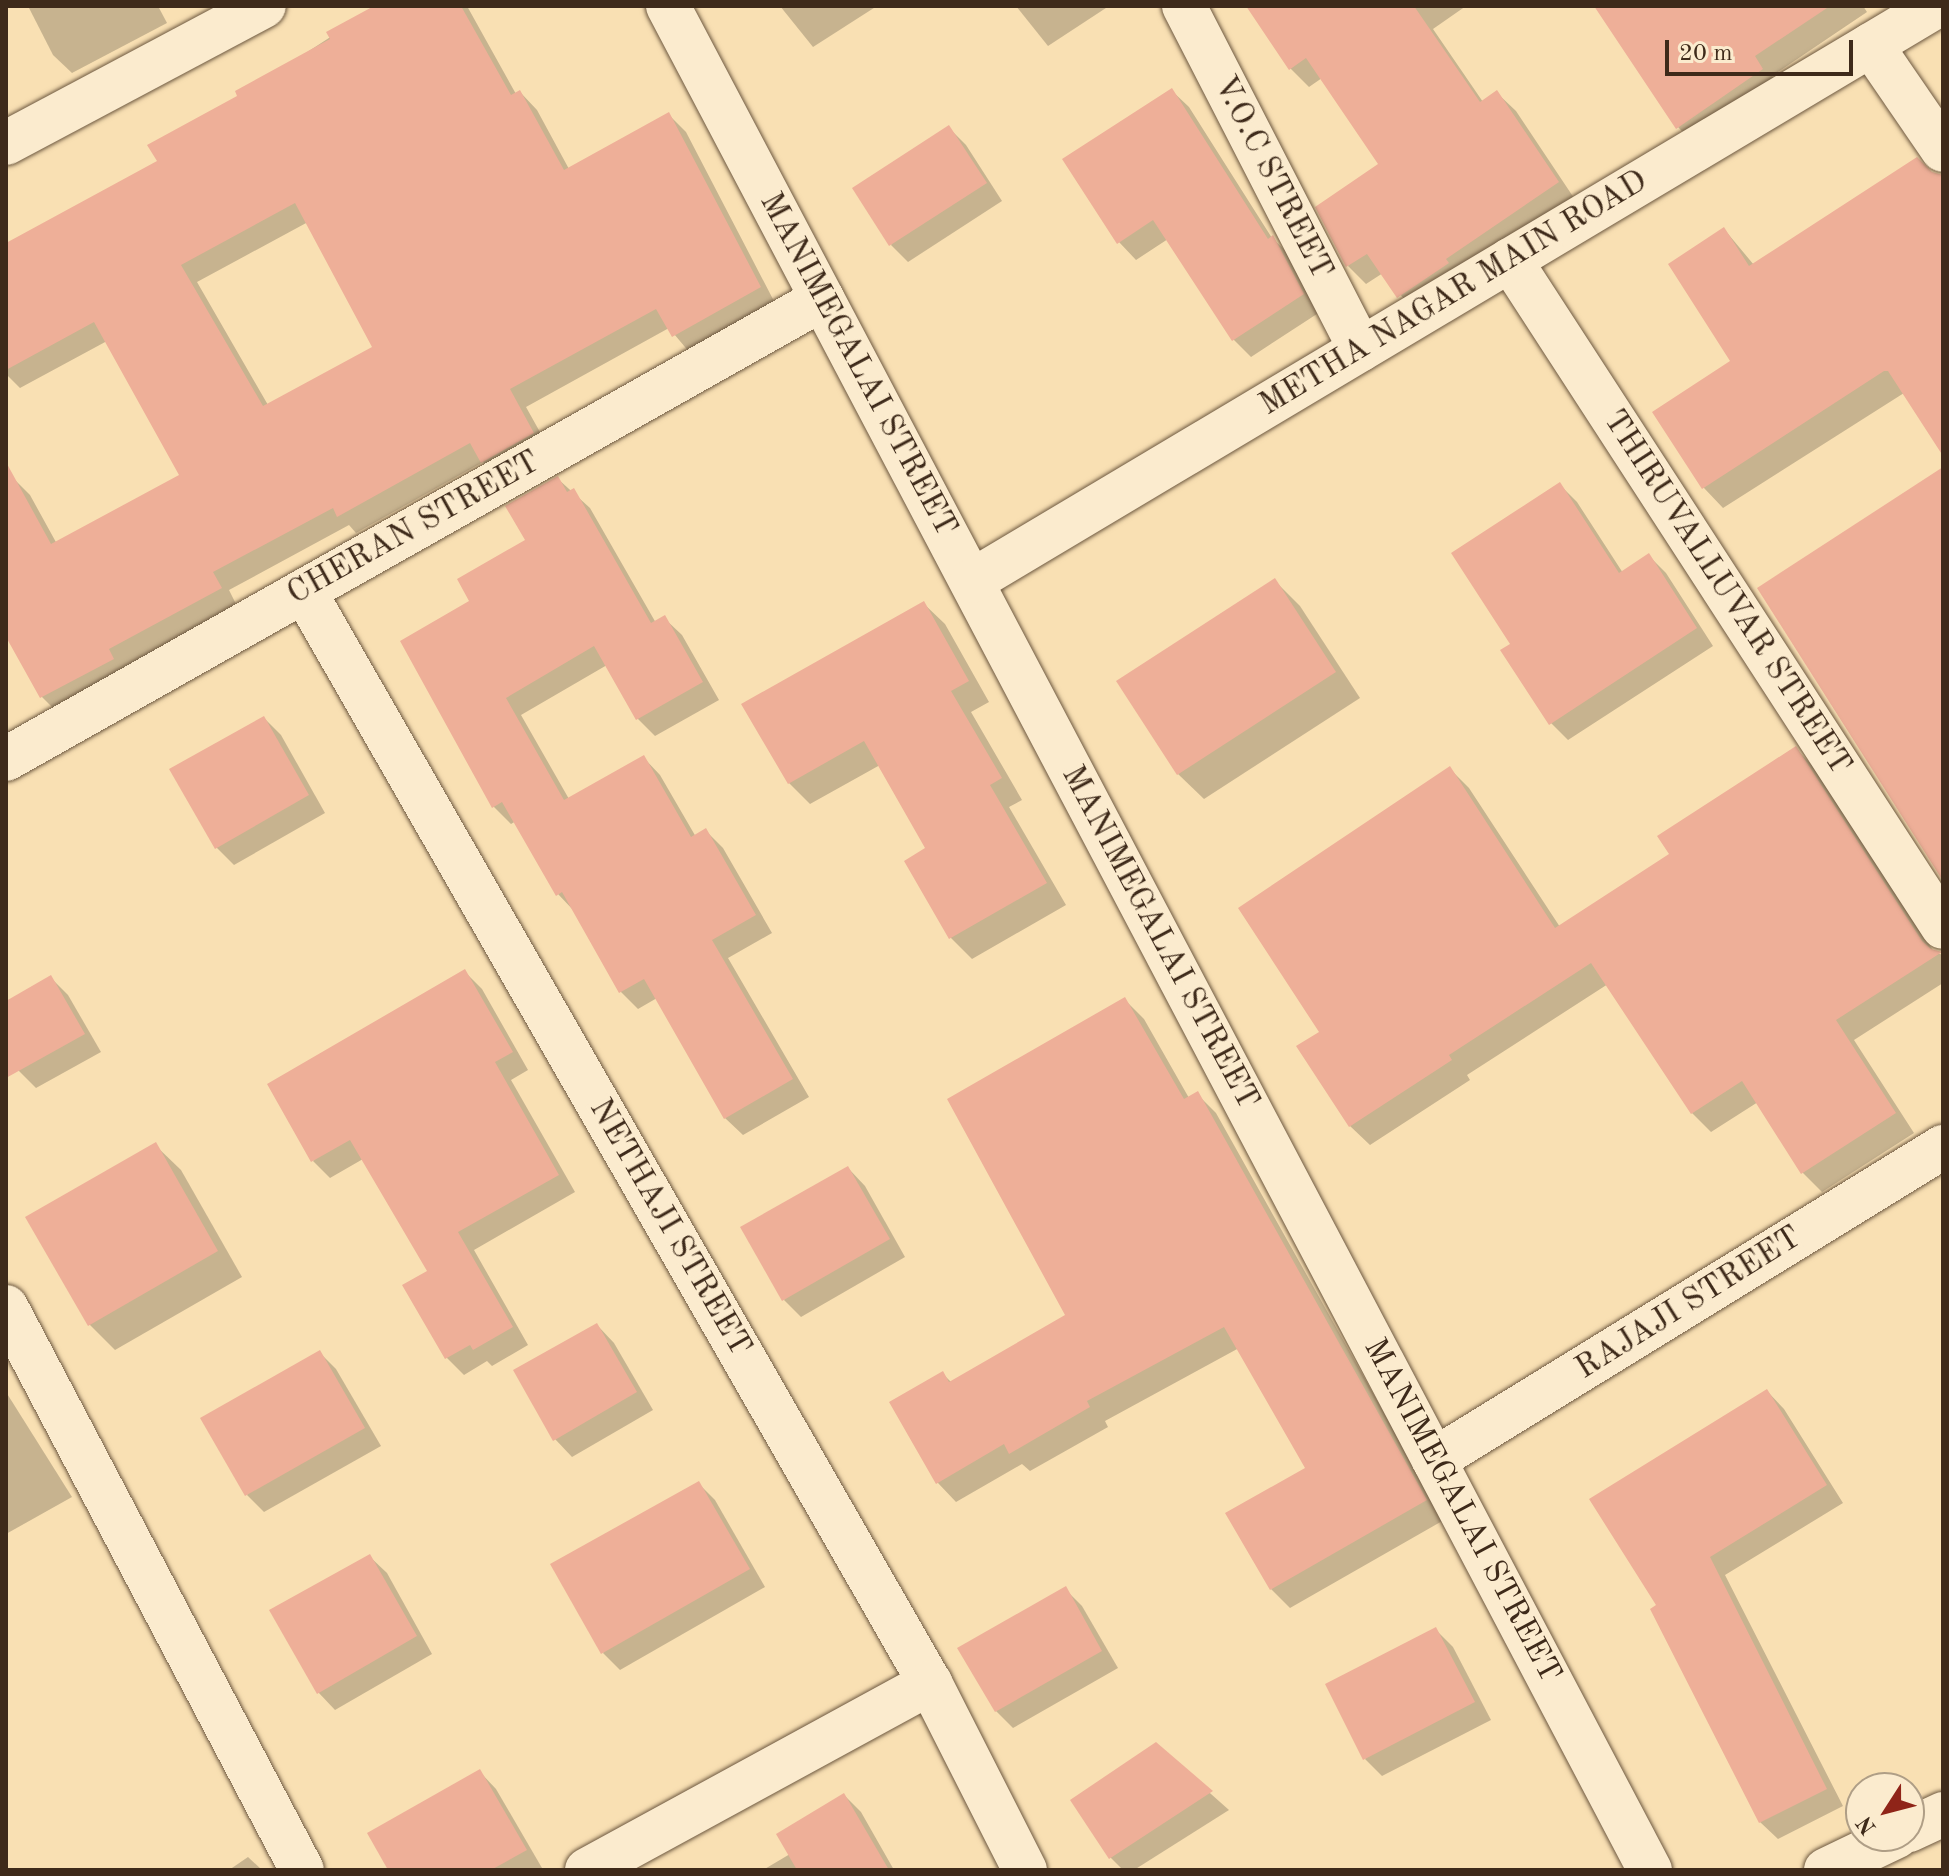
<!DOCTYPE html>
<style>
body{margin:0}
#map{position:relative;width:1949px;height:1876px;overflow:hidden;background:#f9e0b3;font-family:"Old Standard TT",serif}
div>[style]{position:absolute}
.shadow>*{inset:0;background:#0003}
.building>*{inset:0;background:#eeaf98}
.roads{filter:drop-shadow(0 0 2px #6d5840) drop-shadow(0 0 2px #6d5840)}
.street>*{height:44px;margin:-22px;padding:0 22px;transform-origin:22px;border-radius:22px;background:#fbebce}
.secondary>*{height:44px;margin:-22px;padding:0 22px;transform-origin:22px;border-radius:22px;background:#fbebce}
span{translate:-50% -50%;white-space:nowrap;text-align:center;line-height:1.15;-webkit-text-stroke:7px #fbebce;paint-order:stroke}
.street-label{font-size:32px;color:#3e2a1a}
.frame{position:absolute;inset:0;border:8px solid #3e2a1a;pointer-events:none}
.north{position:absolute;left:1845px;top:1772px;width:80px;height:80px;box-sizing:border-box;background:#fbebce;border:2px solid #af9e86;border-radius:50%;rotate:234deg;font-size:22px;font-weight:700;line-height:32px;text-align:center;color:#3e2a1a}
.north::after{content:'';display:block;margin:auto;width:28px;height:36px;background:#8f2418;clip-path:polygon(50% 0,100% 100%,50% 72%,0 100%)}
.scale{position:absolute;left:1665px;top:40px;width:188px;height:36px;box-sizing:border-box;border:4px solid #3e2a1a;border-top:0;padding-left:10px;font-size:24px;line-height:28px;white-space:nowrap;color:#3e2a1a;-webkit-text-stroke:6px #fbebce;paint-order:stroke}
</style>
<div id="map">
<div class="shadow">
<div style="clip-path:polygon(28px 6px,158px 6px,167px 23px,72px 73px,53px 55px)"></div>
<div style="clip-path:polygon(evenodd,378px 6px,467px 6px,516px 94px,520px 92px,537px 110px,569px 169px,669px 115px,686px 132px,776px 305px,690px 353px,669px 328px,526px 407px,550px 450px,500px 479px,483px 462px,356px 533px,349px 525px,229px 590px,237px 606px,59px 714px,42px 697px,6px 633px,6px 481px,13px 478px,30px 495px,57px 544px,182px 476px,107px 341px,20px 388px,6px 374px,6px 245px,159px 162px,240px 96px,378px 6px,308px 222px,375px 347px,268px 405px,197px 282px,308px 222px)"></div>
<div style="clip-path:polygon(780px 6px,877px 6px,813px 47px)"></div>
<div style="clip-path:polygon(1016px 6px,1109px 6px,1048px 46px)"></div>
<div style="clip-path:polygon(1249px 6px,1466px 6px,1433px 29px,1483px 102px,1497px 93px,1516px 111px,1576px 201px,1417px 315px,1383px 273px,1366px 284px,1348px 266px,1381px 165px,1322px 78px,1309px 87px,1290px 68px)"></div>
<div style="clip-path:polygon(1596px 6px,1863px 6px,1867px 12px,1772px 76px,1780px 88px,1696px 146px,1678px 127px)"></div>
<div style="clip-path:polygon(1171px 90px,1189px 107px,1272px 238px,1290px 255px,1320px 312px,1251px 357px,1234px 340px,1168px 239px,1136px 260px,1119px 242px)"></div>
<div style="clip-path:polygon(949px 128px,966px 145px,1002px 201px,908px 262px,891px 245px)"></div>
<div style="clip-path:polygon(1932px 175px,1943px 176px,1943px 452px,1904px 393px,1723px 508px,1704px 488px,1655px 412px,1733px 361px,1724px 229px,1754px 265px)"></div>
<div style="clip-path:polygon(558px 479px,590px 508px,656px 623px,664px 618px,682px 635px,719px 700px,655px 736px,638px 719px,607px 665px,521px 715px,569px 799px,643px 757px,660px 775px,696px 837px,706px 831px,723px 848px,772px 933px,728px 958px,809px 1097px,743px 1135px,725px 1118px,657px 998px,638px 1009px,621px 992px,575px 912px,558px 894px,516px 821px,511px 824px,494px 807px,472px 602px,527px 541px)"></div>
<div style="clip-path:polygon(1560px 485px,1577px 502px,1623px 573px,1649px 556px,1666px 573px,1713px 646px,1568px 740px,1551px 723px)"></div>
<div style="clip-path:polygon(1275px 581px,1300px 606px,1360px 698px,1204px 799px,1178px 774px)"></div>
<div style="clip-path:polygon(923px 603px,945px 624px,989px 702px,971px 712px,1022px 800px,1009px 807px,1066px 905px,972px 959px,951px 938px,928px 849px,880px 765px,810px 804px,789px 783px)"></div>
<div style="clip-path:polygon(264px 718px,281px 735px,325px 813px,234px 865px,216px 847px)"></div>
<div style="clip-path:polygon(1795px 748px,1815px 768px,1934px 952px,1943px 955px,1943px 983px,1854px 1040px,1914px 1133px,1822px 1192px,1803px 1173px,1758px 1102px,1711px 1132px,1692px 1113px,1608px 984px,1467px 1075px,1470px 1080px,1370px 1145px,1350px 1126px,1322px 1032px,1450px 769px,1469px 788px,1560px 927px,1672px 855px)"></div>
<div style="clip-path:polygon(465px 972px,482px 989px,528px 1070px,511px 1080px,575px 1192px,474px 1250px,528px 1345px,492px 1366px,487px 1361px,464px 1375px,446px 1357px,429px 1272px,363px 1159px,330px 1178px,313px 1161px)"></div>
<div style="clip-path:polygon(51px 978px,68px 995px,101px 1052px,36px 1088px,19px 1071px,6px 1048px,6px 1003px)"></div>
<div style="clip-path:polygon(1125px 1000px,1144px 1019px,1189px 1098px,1197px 1094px,1216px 1113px,1444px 1520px,1290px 1608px,1271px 1589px,1308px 1469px,1239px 1348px,1105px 1421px,1108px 1427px,1030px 1471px,1022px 1464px,956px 1502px,938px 1483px,943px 1374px,951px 1382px,1067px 1316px)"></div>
<div style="clip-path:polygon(155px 1145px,181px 1170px,242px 1277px,115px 1350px,89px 1324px)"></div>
<div style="clip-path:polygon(848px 1168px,865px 1186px,905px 1257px,801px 1317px,784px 1300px)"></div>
<div style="clip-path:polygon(597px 1325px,614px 1343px,653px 1410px,572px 1457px,555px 1439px)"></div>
<div style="clip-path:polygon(319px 1352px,336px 1369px,381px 1446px,264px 1512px,247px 1495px)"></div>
<div style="clip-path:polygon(1767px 1391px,1784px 1409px,1843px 1503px,1725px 1575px,1843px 1806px,1778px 1839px,1760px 1822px,1659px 1606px)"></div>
<div style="clip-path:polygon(6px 1392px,72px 1497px,6px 1534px)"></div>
<div style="clip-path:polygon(698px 1483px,715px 1500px,765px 1587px,620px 1670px,603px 1653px)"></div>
<div style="clip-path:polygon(369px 1556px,387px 1573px,432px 1654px,335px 1710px,318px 1692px)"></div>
<div style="clip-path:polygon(1065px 1589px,1082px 1606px,1118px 1668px,1013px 1728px,996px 1711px)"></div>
<div style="clip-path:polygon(1436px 1630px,1453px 1647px,1491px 1720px,1382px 1776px,1365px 1759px)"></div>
<div style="clip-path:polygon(1156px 1745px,1229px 1810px,1134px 1870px,1123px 1870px,1110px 1857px)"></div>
<div style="clip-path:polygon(479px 1771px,496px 1789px,542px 1868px,391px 1870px)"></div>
<div style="clip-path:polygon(844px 1795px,861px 1812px,894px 1870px,763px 1870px,790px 1854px)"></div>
<div style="clip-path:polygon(248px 1857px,262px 1870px,229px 1870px)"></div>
</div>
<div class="building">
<div style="clip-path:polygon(evenodd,374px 6px,461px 6px,511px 95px,520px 90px,564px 170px,669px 112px,761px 287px,672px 337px,656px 309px,510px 389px,534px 433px,481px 463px,470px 443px,337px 517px,333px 508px,213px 572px,222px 588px,109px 649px,114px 659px,40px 698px,6px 637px,6px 462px,51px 544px,179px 475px,94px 322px,6px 370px,6px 243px,157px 161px,147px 145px,237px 96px,235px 91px,330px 39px,326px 32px,374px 6px,295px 203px,372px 347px,263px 406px,181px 265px,295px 203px)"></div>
<div style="clip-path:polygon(1246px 6px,1414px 6px,1480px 102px,1497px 90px,1559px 182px,1446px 259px,1449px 263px,1397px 298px,1367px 254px,1346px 267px,1315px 207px,1378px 164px,1306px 58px,1289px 70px)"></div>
<div style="clip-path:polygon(1594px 6px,1830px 6px,1755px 56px,1763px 69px,1676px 129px)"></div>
<div style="clip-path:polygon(1172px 88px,1268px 239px,1273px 235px,1304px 294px,1232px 341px,1153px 220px,1117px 244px,1062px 159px)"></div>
<div style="clip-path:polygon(949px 125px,987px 183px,889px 246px,852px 188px)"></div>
<div style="clip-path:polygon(1917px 157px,1932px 172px,1943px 175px,1943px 456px,1888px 371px,1884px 371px,1702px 489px,1652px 412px,1730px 361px,1668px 264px,1724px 227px,1749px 266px)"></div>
<div style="clip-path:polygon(1943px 467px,1943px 881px,1757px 588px)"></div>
<div style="clip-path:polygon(558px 476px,567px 492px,574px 488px,651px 623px,665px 615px,703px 682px,636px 720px,594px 646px,506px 698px,564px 800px,644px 755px,691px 837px,706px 828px,756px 915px,712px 940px,793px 1079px,724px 1119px,644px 979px,619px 993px,562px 892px,556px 896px,502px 802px,492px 808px,400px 641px,469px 601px,457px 579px,525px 540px,505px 506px)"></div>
<div style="clip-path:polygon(1560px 482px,1619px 573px,1649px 553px,1697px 628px,1549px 725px,1500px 650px,1510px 644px,1451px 553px)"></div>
<div style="clip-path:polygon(1275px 578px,1336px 672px,1177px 775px,1116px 681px)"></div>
<div style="clip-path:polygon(924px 601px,969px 681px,951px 691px,1002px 778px,990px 785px,1047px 883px,949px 939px,904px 861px,925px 848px,864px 741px,788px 784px,741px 704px)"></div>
<div style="clip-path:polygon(264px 716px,309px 795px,215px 849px,169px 769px)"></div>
<div style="clip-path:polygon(1796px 746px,1922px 941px,1931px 949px,1942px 952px,1836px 1020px,1896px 1113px,1801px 1174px,1742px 1081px,1691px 1114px,1591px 963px,1449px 1055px,1452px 1060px,1349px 1127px,1296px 1046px,1319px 1032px,1238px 908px,1450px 766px,1555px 928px,1669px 854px,1657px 836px)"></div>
<div style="clip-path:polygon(465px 969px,513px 1052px,495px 1062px,559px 1175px,458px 1232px,513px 1327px,473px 1350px,470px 1345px,445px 1359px,402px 1285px,427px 1271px,350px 1140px,311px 1162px,267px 1084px)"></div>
<div style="clip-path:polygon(51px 975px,85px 1034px,6px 1078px,6px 1001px)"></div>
<div style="clip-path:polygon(1125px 997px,1184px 1099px,1198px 1091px,1427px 1500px,1270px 1590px,1225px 1513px,1305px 1468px,1224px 1327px,1087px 1401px,1090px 1407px,1009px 1454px,1004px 1444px,936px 1484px,889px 1402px,943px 1371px,949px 1382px,1065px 1315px,947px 1099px)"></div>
<div style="clip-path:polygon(156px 1142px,218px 1251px,88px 1326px,25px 1217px)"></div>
<div style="clip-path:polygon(848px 1166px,890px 1239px,782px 1301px,740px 1227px)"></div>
<div style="clip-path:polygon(597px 1323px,637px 1392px,553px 1441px,513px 1370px)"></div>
<div style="clip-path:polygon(320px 1350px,365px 1428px,245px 1496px,200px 1418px)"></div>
<div style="clip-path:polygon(1767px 1389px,1827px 1485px,1710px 1557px,1827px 1789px,1759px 1823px,1650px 1609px,1656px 1605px,1589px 1499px)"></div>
<div style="clip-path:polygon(699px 1481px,750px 1569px,601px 1654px,550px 1564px)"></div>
<div style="clip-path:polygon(370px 1554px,417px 1636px,317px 1694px,269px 1610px)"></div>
<div style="clip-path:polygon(1066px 1586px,1102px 1651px,995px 1712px,957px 1648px)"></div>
<div style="clip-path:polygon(1436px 1627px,1475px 1702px,1363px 1760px,1325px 1684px)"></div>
<div style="clip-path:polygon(1156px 1742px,1213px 1791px,1109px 1859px,1070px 1800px)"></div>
<div style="clip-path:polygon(480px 1769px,527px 1850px,491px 1870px,388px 1870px,367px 1833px)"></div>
<div style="clip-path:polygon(844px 1793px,889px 1870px,797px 1870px,776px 1834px)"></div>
</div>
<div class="roads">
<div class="street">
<div style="left:668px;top:6px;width:2107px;rotate:62.22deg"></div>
<div style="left:1184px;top:6px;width:386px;rotate:62.8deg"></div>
<div style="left:1871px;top:45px;width:127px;rotate:55.6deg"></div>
<div style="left:1510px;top:260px;width:795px;rotate:57.01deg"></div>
<div style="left:972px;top:581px;width:1122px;rotate:-30.81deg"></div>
<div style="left:304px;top:591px;width:1259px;rotate:60.18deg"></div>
<div style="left:930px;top:1683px;width:210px;rotate:63.1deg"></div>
<div style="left:6px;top:759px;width:937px;rotate:-29.41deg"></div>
<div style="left:6px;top:1307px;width:636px;rotate:62.27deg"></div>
<div style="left:1434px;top:1460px;width:598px;rotate:-31.59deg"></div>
<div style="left:1909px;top:1830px;width:38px;rotate:-25deg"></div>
<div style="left:587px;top:1870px;width:391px;rotate:-28.6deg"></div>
<div style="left:1826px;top:1870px;width:79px;rotate:-25.6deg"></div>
</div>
<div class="secondary">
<div style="left:6px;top:143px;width:292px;rotate:-28deg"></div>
</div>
</div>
<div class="street-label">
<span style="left:1272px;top:178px;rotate:63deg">V.O.C STREET</span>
<span style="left:1454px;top:294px;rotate:-31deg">METHA NAGAR MAIN ROAD</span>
<span style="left:857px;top:365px;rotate:62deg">MANIMEGALAI STREET</span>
<span style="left:414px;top:529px;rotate:-29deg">CHERAN STREET</span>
<span style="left:1726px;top:593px;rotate:57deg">THIRUVALLUVAR STREET</span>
<span style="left:1159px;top:938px;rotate:62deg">MANIMEGALAI STREET</span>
<span style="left:669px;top:1228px;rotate:60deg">NETHAJI STREET</span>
<span style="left:1689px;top:1304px;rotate:-32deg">RAJAJI STREET</span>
<span style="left:1461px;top:1511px;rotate:62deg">MANIMEGALAI STREET</span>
</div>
<div class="frame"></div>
<div class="north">N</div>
<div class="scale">20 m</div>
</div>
